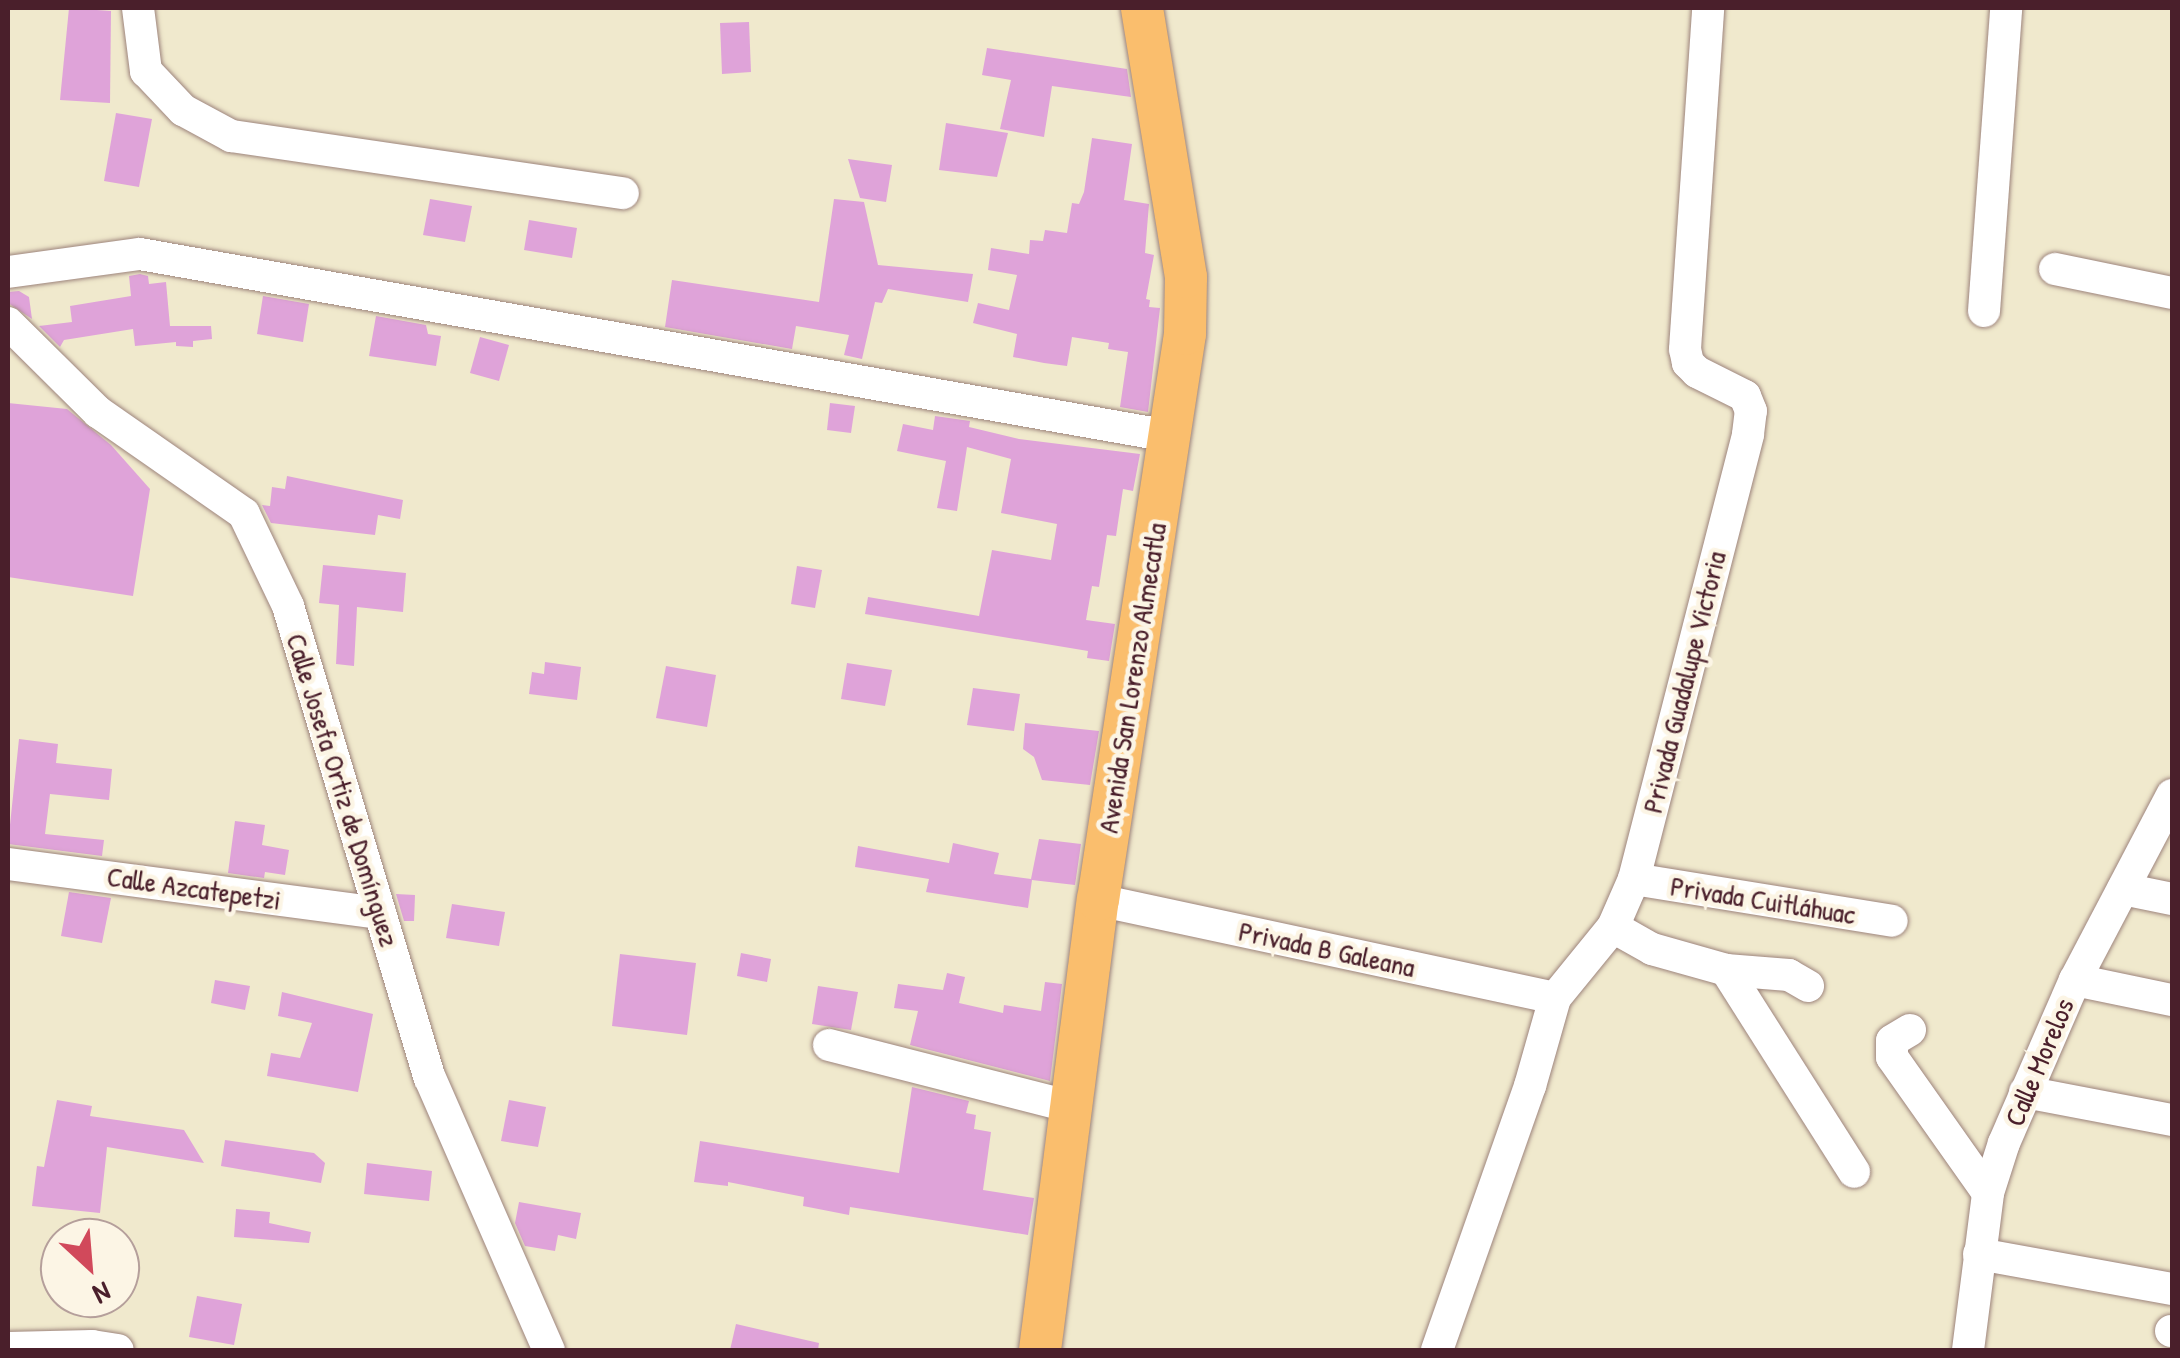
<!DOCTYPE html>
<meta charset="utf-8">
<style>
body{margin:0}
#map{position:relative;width:2180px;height:1358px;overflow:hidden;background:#f0e9cd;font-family:"Patrick Hand",sans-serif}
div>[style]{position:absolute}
.building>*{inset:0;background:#dfa3d9}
.roads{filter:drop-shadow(0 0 2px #9d847c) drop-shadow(0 0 2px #9d847c)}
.minor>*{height:32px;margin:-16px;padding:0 16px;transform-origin:16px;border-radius:16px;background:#fff}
.major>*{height:42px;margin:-21px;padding:0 21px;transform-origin:21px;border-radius:21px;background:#fabe6d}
span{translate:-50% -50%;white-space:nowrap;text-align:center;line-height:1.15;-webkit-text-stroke:9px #fcf5e5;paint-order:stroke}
.street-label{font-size:28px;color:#4a1f2b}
.frame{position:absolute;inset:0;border:10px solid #4a1f2b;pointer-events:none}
.north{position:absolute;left:40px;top:1218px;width:100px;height:100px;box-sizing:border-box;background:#fcf5e5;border:2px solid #b59f9b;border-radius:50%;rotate:154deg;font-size:28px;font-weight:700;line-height:40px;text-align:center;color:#4a1f2b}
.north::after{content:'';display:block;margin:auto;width:35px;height:45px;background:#d1495b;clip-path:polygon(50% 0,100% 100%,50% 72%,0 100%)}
</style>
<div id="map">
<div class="building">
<div style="clip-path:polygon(69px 8px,111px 11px,110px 103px,60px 100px)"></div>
<div style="clip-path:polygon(749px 22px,751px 72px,722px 74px,720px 23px)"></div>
<div style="clip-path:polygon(987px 48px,1127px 69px,1131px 97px,1052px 86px,1044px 137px,1000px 129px,1011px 80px,982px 75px)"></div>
<div style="clip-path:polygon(116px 113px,152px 119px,139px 187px,104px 181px)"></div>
<div style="clip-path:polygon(946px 123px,1008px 133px,997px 177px,939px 170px)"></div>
<div style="clip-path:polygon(1092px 138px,1132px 144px,1124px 200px,1149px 204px,1145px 253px,1154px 255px,1146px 299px,1150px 300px,1149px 307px,1160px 308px,1148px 412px,1120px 407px,1128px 352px,1108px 349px,1109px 343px,1072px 337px,1067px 366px,1044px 363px,1013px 357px,1017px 334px,973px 323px,978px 303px,1009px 310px,1017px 275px,988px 270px,991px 248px,1029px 254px,1030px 240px,1043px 241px,1045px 230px,1067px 233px,1072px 203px,1079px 204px,1084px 192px)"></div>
<div style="clip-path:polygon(848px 159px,892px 165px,886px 202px,860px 198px)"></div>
<div style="clip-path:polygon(430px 199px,472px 206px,465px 242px,423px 235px)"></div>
<div style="clip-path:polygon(834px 199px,864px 202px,878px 265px,973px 274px,968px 302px,888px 289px,882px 303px,875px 302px,862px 359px,844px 355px,849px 335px,796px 326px,792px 349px,665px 327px,672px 280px,819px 302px)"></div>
<div style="clip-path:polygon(529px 220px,577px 228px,572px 258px,524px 250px)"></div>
<div style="clip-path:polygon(140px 274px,148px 276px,149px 284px,166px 282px,170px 326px,211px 326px,212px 339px,193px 341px,193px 347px,176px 346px,176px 342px,135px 346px,133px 329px,64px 340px,60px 347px,39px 326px,72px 322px,70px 306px,131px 296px,129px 276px)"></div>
<div style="clip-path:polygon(19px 291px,29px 297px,32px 319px,8px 303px,8px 292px)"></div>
<div style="clip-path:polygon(263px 296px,309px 304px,303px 342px,257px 334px)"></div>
<div style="clip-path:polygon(376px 316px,426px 325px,428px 334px,441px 336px,436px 366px,369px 356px)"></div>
<div style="clip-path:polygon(480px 337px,509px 345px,499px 381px,470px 373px)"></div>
<div style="clip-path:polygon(8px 403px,67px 409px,111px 445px,150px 489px,133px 596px,8px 577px)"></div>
<div style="clip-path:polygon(830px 403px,855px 406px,851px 433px,827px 430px)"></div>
<div style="clip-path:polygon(935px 416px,970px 421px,969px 427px,1019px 439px,1140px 454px,1133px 491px,1123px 489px,1116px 536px,1107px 535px,1099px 587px,1092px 586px,1086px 620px,1115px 624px,1109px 661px,1087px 658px,1088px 651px,865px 614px,868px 597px,979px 616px,992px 550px,1051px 560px,1057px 524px,1001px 513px,1011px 459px,967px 447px,957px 511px,937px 508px,946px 461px,897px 451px,903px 424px,933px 430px)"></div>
<div style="clip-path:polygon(287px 476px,403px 500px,400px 519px,378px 515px,375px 535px,271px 523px,262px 505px,270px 506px,272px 487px,285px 489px)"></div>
<div style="clip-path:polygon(323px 565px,406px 573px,403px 612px,357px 607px,354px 666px,336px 664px,339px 605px,319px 603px)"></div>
<div style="clip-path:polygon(797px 566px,822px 570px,815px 608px,791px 604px)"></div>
<div style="clip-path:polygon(545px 662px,581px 667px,577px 700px,529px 694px,532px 672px,544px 674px)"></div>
<div style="clip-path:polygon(847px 663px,892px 670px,885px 706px,841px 699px)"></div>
<div style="clip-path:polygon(666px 666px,716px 675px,707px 727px,656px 718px)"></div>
<div style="clip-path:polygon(973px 688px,1020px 694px,1014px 731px,967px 725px)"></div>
<div style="clip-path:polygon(1025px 723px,1099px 731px,1090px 785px,1042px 780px,1034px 757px,1023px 749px)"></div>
<div style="clip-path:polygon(19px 739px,58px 744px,56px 763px,112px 769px,109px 800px,50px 794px,45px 834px,104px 840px,102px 856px,8px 844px)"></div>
<div style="clip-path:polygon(235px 821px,265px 825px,262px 845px,289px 850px,285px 875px,265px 872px,264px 878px,228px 873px)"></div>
<div style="clip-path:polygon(1039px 839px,1081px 844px,1075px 885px,1032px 880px,1028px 908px,926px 892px,929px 879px,855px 867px,858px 846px,949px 863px,953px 843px,999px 853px,994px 874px,1031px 879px)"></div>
<div style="clip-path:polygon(69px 892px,111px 898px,102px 943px,61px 936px)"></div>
<div style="clip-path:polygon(396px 894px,415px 895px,414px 921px,404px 921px)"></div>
<div style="clip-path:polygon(452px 904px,505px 912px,499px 946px,446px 938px)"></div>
<div style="clip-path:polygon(741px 953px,771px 959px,767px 982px,737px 976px)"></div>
<div style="clip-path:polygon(620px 954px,696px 963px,687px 1035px,612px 1026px)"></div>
<div style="clip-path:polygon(947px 973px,965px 977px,959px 1003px,1003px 1013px,1004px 1005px,1041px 1011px,1045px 982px,1062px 984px,1050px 1081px,910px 1045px,918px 1011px,894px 1008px,898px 984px,943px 990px)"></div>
<div style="clip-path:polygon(215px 980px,250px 986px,245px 1010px,211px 1003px)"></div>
<div style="clip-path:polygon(818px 986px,858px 992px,851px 1030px,812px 1024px)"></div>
<div style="clip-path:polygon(282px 992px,373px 1014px,358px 1092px,267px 1076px,271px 1053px,300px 1058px,312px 1023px,278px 1016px)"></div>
<div style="clip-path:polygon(912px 1087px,969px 1101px,966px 1113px,976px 1115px,974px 1129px,991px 1132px,983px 1190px,1034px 1198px,1028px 1235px,850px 1207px,849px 1215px,803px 1206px,804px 1197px,728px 1182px,728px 1186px,694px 1182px,700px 1141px,899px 1173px)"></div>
<div style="clip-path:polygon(57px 1100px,92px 1106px,90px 1116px,184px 1130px,204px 1163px,107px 1147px,100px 1213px,32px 1206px,37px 1166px,44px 1167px)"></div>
<div style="clip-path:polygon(509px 1100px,546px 1107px,538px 1147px,501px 1141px)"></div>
<div style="clip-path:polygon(225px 1140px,314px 1153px,325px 1163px,321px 1183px,221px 1166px)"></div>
<div style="clip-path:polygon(367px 1163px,432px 1171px,429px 1201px,364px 1194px)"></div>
<div style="clip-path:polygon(519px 1202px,581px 1213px,576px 1239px,558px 1235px,555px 1251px,525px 1246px,515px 1223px)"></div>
<div style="clip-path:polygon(236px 1209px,270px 1212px,269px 1223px,311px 1232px,309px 1243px,234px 1237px)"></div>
<div style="clip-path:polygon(197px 1296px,242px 1304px,234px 1345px,189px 1337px)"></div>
<div style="clip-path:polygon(736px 1324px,819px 1343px,818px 1350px,730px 1350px)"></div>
</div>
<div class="roads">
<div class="minor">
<div style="left:138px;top:8px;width:64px;rotate:82.8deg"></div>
<div style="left:146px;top:71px;width:54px;rotate:46.5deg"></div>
<div style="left:183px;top:110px;width:55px;rotate:28.4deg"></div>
<div style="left:231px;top:136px;width:396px;rotate:8.3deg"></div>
<div style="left:2055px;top:269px;width:119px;rotate:11.6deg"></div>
<div style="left:8px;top:272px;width:133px;rotate:-7.8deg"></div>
<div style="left:140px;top:254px;width:1045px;rotate:10.03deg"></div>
<div style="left:1984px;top:311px;width:304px;rotate:-85.8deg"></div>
<div style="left:8px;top:323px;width:127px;rotate:44.7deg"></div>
<div style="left:98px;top:412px;width:178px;rotate:34.9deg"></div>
<div style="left:244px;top:514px;width:102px;rotate:64.4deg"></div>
<div style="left:288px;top:606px;width:493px;rotate:73.3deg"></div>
<div style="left:430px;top:1078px;width:297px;rotate:66.4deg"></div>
<div style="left:8px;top:864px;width:375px;rotate:7.5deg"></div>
<div style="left:1634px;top:879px;width:261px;rotate:9.2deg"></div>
<div style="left:2123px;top:889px;width:50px;rotate:11.5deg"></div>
<div style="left:1098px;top:900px;width:467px;rotate:12.1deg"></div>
<div style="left:1613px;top:927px;width:45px;rotate:29.4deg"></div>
<div style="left:1652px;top:949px;width:77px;rotate:15.8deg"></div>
<div style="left:1726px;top:970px;width:63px;rotate:4.5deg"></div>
<div style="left:1789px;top:975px;width:22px;rotate:30deg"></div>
<div style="left:1726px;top:970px;width:239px;rotate:57.6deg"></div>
<div style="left:2075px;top:980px;width:99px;rotate:11.7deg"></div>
<div style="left:1910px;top:1030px;width:21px;rotate:149deg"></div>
<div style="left:1892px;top:1041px;width:16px;rotate:90deg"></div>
<div style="left:1892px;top:1057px;width:166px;rotate:54.8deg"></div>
<div style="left:829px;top:1045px;width:251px;rotate:14.3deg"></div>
<div style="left:2025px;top:1092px;width:150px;rotate:10.8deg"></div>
<div style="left:1979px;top:1254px;width:196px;rotate:10.3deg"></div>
<div style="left:2171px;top:1331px;width:1px"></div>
<div style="left:8px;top:1348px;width:84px;rotate:-1.4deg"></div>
<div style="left:92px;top:1346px;width:26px;rotate:9deg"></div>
<div style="left:1437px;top:1350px;width:280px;rotate:-70.6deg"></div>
<div style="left:1530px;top:1086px;width:91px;rotate:-74.1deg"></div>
<div style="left:1555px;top:998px;width:92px;rotate:-50.8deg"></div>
<div style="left:1613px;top:927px;width:52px;rotate:-66.4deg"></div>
<div style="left:1634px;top:879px;width:459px;rotate:-75.6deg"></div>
<div style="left:1748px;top:434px;width:23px;rotate:-83deg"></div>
<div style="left:1751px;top:411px;width:16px;rotate:-112deg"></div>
<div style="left:1745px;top:396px;width:54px;rotate:-153.4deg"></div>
<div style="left:1697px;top:372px;width:13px;rotate:-135deg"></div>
<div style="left:1688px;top:363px;width:14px;rotate:-102deg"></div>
<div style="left:1685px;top:349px;width:342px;rotate:-86.1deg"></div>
<div style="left:1968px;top:1350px;width:158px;rotate:-82.7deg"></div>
<div style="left:1988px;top:1193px;width:52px;rotate:-72.3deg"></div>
<div style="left:2004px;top:1143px;width:178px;rotate:-66.5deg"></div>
<div style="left:2075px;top:980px;width:209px;rotate:-62.3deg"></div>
</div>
<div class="major">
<div style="left:1040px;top:1350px;width:454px;rotate:-82.7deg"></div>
<div style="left:1098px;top:900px;width:573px;rotate:-81.26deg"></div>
<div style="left:1185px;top:334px;width:57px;rotate:-89deg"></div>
<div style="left:1186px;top:277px;width:273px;rotate:-99.3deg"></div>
</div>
</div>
<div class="street-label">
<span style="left:1132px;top:678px;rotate:-81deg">Avenida San Lorenzo Almecatla</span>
<span style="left:1684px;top:682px;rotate:-76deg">Privada Guadalupe Victoria</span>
<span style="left:343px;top:790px;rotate:73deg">Calle Josefa Ortiz de Domínguez</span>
<span style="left:194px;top:888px;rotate:8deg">Calle Azcatepetzi</span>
<span style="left:1763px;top:900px;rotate:9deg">Privada Cuitláhuac</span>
<span style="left:1327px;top:949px;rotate:12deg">Privada B Galeana</span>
<span style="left:2039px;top:1062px;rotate:-67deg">Calle Morelos</span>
</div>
<div class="frame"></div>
<div class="north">N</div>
</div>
